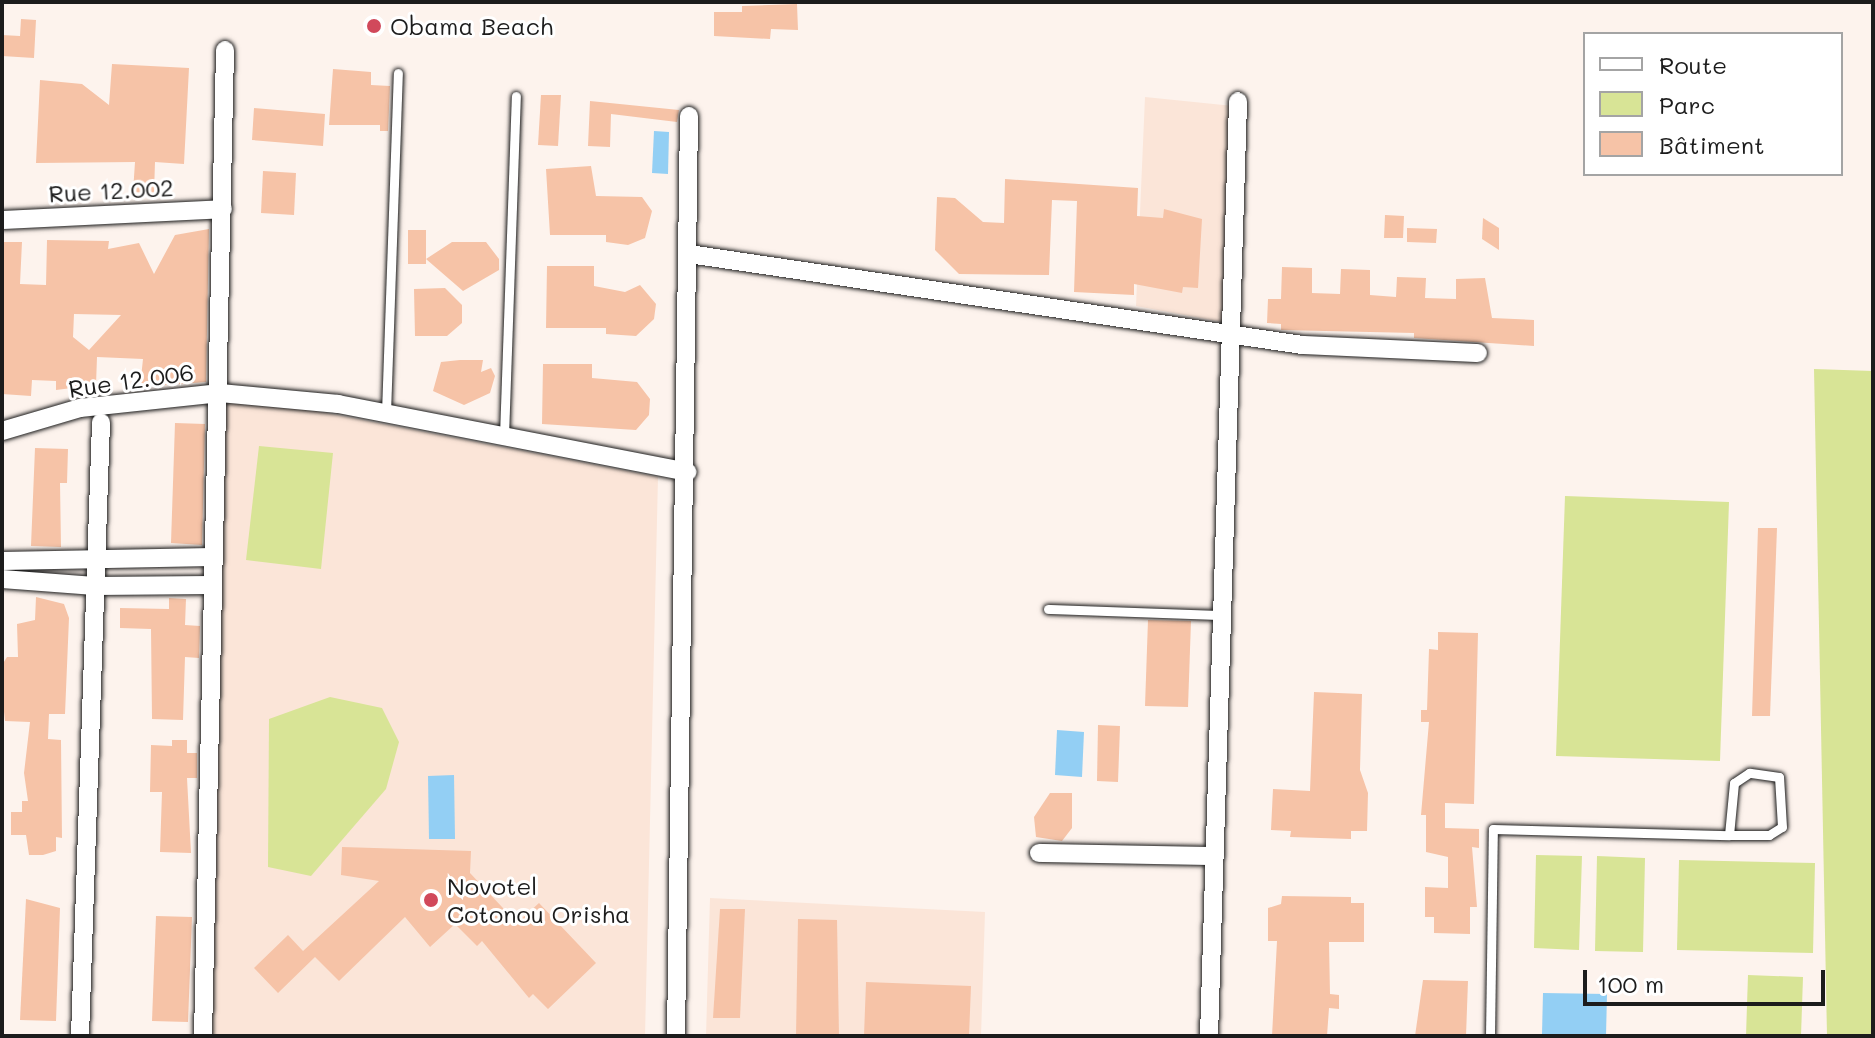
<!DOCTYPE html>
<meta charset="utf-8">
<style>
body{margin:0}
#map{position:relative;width:1875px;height:1038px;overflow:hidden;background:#fdf3ed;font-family:Mali,sans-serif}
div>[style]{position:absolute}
.built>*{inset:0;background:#fbe5d8}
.green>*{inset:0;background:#d8e496}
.water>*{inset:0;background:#93cff4}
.building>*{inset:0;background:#f6c3a7}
.roads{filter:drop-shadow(0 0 2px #1c1c1c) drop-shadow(0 0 2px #1c1c1c)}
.lane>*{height:9px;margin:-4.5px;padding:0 4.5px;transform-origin:4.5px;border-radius:4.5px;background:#fff}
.street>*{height:18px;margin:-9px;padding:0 9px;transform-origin:9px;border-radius:9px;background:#fff}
.dots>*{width:22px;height:22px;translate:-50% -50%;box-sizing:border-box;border:4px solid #fff;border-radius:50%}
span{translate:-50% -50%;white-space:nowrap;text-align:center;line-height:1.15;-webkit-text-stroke:6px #fff;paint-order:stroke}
.poi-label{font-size:24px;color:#1c1c1c}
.left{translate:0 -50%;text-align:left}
.street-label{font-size:24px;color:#1c1c1c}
.frame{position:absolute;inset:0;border:4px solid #1c1c1c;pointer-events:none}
.legend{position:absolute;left:1583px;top:32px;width:260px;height:144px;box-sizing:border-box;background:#fff;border:2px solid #a4a4a4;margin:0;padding:10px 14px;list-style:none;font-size:24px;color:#1c1c1c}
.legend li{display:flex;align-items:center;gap:16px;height:40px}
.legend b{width:40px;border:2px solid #a4a4a4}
.scale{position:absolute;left:1583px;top:970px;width:242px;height:36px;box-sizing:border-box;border:4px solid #1c1c1c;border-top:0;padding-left:10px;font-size:24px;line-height:28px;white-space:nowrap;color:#1c1c1c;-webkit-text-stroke:6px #fff;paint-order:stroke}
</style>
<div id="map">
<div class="built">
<div style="clip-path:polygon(1145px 97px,1233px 106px,1222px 322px,1136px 306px)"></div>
<div style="clip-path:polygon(239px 396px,658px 477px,645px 1036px,212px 1036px,224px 403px)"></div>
<div style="clip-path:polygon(710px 898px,985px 912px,981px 1036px,706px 1036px)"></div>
</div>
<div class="green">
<div style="clip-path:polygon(1814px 369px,1873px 371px,1873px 1036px,1827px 1036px)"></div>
<div style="clip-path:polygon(259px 446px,333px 453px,321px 569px,246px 560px)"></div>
<div style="clip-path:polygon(1565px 496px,1729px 502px,1720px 761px,1556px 756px)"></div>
<div style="clip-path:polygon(330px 697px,382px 708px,399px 742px,386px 789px,311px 876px,268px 867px,269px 719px)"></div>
<div style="clip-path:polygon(1536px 855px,1582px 856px,1579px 950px,1534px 948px)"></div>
<div style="clip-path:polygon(1597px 856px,1645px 858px,1643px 952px,1595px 951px)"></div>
<div style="clip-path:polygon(1679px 860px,1815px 863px,1813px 953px,1677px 950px)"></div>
<div style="clip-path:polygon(1748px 975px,1803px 977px,1801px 1036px,1746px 1036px)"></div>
</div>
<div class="water">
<div style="clip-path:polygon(654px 131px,669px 132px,668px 174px,652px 173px)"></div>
<div style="clip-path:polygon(1057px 730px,1084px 732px,1082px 777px,1055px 775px)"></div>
<div style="clip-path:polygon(454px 775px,455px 839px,429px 839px,428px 776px)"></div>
<div style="clip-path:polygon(1543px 993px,1607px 994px,1606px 1036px,1542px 1034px)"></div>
</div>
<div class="building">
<div style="clip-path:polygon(742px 6px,797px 4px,798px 30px,771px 29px,770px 39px,714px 36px,714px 12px,742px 12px)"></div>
<div style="clip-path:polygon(21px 19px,36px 20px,34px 58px,2px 56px,2px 35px,20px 36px)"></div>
<div style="clip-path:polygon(112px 64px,189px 68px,184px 164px,155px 162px,154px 193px,133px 192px,135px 162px,36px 163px,40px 80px,82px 84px,109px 105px)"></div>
<div style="clip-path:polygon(333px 69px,371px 72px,371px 85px,390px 86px,388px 131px,380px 131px,380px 125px,329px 125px)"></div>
<div style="clip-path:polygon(541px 95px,561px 95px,558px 146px,538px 145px)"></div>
<div style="clip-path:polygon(590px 101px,679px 110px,677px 122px,611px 114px,610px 147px,588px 146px)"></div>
<div style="clip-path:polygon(254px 108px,325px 114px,323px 146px,252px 140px)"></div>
<div style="clip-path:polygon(591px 166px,596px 196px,642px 197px,652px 211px,645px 238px,628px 245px,606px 242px,606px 235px,550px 235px,546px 169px)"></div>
<div style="clip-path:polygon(263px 171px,296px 173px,294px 215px,261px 213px)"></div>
<div style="clip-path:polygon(1005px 179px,1138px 188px,1137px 216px,1163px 218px,1164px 209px,1202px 219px,1198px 288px,1183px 287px,1182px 293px,1134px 284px,1134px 295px,1074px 292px,1077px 201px,1052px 200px,1049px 275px,959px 274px,935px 250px,937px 197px,955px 198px,983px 222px,1004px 223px)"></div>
<div style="clip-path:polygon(1385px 215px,1404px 216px,1403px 238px,1384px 238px)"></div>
<div style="clip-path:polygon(1483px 218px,1499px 228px,1499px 250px,1482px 239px)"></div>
<div style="clip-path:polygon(1407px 228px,1437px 229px,1436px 243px,1407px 242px)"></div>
<div style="clip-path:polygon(evenodd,209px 229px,206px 382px,140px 387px,143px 359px,97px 357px,96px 385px,56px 390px,56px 381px,32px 380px,31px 396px,2px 394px,2px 242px,22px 242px,20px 284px,46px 285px,47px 240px,109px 241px,108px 249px,139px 243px,154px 274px,175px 235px,209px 229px,74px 314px,121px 315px,89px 350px,73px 337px,74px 314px)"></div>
<div style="clip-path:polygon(408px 230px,426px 230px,426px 259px,452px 242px,486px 242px,499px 259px,499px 270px,463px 291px,426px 259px,426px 264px,408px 264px)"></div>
<div style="clip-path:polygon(547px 266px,594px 266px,594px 286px,625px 292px,640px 285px,656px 304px,654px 319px,636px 336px,606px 334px,606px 328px,546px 328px)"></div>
<div style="clip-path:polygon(1282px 267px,1312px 268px,1312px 293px,1340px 294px,1341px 269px,1370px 270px,1370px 295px,1396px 297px,1397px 277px,1426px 278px,1425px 298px,1456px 299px,1456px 279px,1485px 278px,1492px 318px,1534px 320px,1534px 346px,1414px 338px,1414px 333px,1281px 330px,1281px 324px,1267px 323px,1268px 299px,1281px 299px)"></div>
<div style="clip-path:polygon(445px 288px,462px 305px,462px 323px,447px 336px,415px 336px,414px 289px)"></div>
<div style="clip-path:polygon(460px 360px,483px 360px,481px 372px,491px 368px,495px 376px,490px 393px,464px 405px,433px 391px,441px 362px)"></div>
<div style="clip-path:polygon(543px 364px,592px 364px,592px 378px,637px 382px,650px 399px,649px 415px,636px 430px,542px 424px)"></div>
<div style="clip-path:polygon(175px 423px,205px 424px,202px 545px,171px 543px)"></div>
<div style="clip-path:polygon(35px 448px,68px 449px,67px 483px,60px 483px,61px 547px,31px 546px)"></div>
<div style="clip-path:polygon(1758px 528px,1777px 528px,1770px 716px,1752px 716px)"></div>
<div style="clip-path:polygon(36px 597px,64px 604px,69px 618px,65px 714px,49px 714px,48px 739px,61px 740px,62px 838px,56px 837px,56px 851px,43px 855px,29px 855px,26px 835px,11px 835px,11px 812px,22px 812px,22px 801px,28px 801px,24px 773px,30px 722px,5px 721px,2px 693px,2px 665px,7px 657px,18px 657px,17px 624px,35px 620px)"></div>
<div style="clip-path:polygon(169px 598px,186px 599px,185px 625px,200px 626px,199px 658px,185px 657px,183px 720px,152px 719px,151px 629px,120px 628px,120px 608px,169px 609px)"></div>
<div style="clip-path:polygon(1148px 620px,1191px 621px,1188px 707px,1145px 706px)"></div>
<div style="clip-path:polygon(1438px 632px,1478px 633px,1474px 804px,1445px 803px,1445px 828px,1479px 829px,1479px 848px,1472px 847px,1477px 907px,1470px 907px,1470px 934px,1434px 933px,1434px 917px,1425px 917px,1425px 887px,1448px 888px,1448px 857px,1426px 852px,1426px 815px,1421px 815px,1429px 722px,1421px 722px,1421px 710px,1427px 710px,1429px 649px,1438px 650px)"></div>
<div style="clip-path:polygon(1314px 692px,1362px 694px,1360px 770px,1368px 793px,1367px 831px,1351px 831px,1351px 839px,1290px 837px,1291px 831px,1271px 830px,1273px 789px,1310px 791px)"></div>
<div style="clip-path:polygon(1098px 725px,1120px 726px,1118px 782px,1097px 781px)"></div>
<div style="clip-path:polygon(172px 740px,187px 740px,187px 753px,197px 753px,197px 778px,187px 778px,191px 853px,160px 852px,162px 792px,150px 792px,151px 745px,172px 746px)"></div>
<div style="clip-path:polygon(1050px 793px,1072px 793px,1072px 828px,1062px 841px,1036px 837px,1034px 817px)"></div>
<div style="clip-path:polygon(342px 847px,471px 851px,470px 873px,517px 923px,539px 903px,596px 963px,548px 1009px,533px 994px,529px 998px,482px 941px,477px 946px,455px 924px,430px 947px,405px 917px,339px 981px,315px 957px,278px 993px,254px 968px,288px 935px,303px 951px,379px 881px,341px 875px)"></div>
<div style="clip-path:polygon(1282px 896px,1351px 897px,1351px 903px,1364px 903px,1364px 942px,1329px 942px,1330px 994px,1339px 995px,1339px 1009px,1329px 1008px,1327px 1036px,1272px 1036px,1277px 941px,1268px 941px,1268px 908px,1281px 904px)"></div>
<div style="clip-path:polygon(26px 899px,60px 908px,56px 1021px,20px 1020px)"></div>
<div style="clip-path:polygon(720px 909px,745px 909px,740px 1018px,713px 1018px)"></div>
<div style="clip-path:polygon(156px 916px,192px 917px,188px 1022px,152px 1021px)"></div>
<div style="clip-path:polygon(798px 919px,837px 920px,839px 1036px,796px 1036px)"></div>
<div style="clip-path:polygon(1423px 980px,1468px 981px,1466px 1036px,1415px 1036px)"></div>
<div style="clip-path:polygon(866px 982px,971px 986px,969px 1036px,864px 1036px)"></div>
</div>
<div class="roads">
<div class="lane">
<div style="left:386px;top:413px;width:340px;rotate:-88deg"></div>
<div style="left:504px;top:436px;width:340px;rotate:-88deg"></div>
<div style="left:1048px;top:609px;width:173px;rotate:2deg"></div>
<div style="left:1490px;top:1036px;width:207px;rotate:-89.2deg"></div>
<div style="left:1493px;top:829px;width:236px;rotate:1.5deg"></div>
<div style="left:1729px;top:835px;width:40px"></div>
<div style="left:1769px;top:835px;width:15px;rotate:-32deg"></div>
<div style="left:1782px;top:827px;width:50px;rotate:-93.4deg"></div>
<div style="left:1779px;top:777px;width:30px;rotate:-172deg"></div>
<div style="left:1749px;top:773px;width:18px;rotate:146deg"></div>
<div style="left:1734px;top:783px;width:52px;rotate:95.5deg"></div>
</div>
<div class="street">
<div style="left:2px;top:220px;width:221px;rotate:-2.8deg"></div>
<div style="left:689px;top:254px;width:620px;rotate:8.44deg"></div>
<div style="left:1302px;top:345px;width:176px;rotate:2.6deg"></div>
<div style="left:2px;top:431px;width:81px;rotate:-16.4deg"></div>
<div style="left:80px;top:408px;width:141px;rotate:-6.1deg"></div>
<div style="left:220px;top:393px;width:119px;rotate:5.3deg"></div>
<div style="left:338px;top:404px;width:356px;rotate:11deg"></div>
<div style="left:2px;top:561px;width:210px;rotate:-1.1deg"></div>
<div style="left:2px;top:579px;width:93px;rotate:4.3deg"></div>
<div style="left:95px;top:586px;width:116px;rotate:-0.5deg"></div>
<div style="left:1039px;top:853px;width:175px;rotate:1deg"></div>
<div style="left:80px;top:1036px;width:614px;rotate:-88.04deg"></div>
<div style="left:203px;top:1036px;width:986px;rotate:-88.72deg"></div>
<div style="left:676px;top:1036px;width:920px;rotate:-89.19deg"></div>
<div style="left:1209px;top:1036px;width:935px;rotate:-88.22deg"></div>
</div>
</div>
<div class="dots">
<div style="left:374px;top:26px;background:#d1495b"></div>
<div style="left:431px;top:900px;background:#d1495b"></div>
</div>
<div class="poi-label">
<span class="left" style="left:390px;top:26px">Obama Beach</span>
<span class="left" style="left:447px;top:900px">Novotel<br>Cotonou Orisha</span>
</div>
<div class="street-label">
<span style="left:111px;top:190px;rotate:-3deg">Rue 12.002</span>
<span style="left:131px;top:380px;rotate:-8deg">Rue 12.006</span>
</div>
<div class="frame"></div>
<ul class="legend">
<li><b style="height:10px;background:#fff"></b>Route</li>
<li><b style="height:22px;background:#d8e496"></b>Parc</li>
<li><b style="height:22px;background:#f6c3a7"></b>Bâtiment</li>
</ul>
<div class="scale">100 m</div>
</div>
